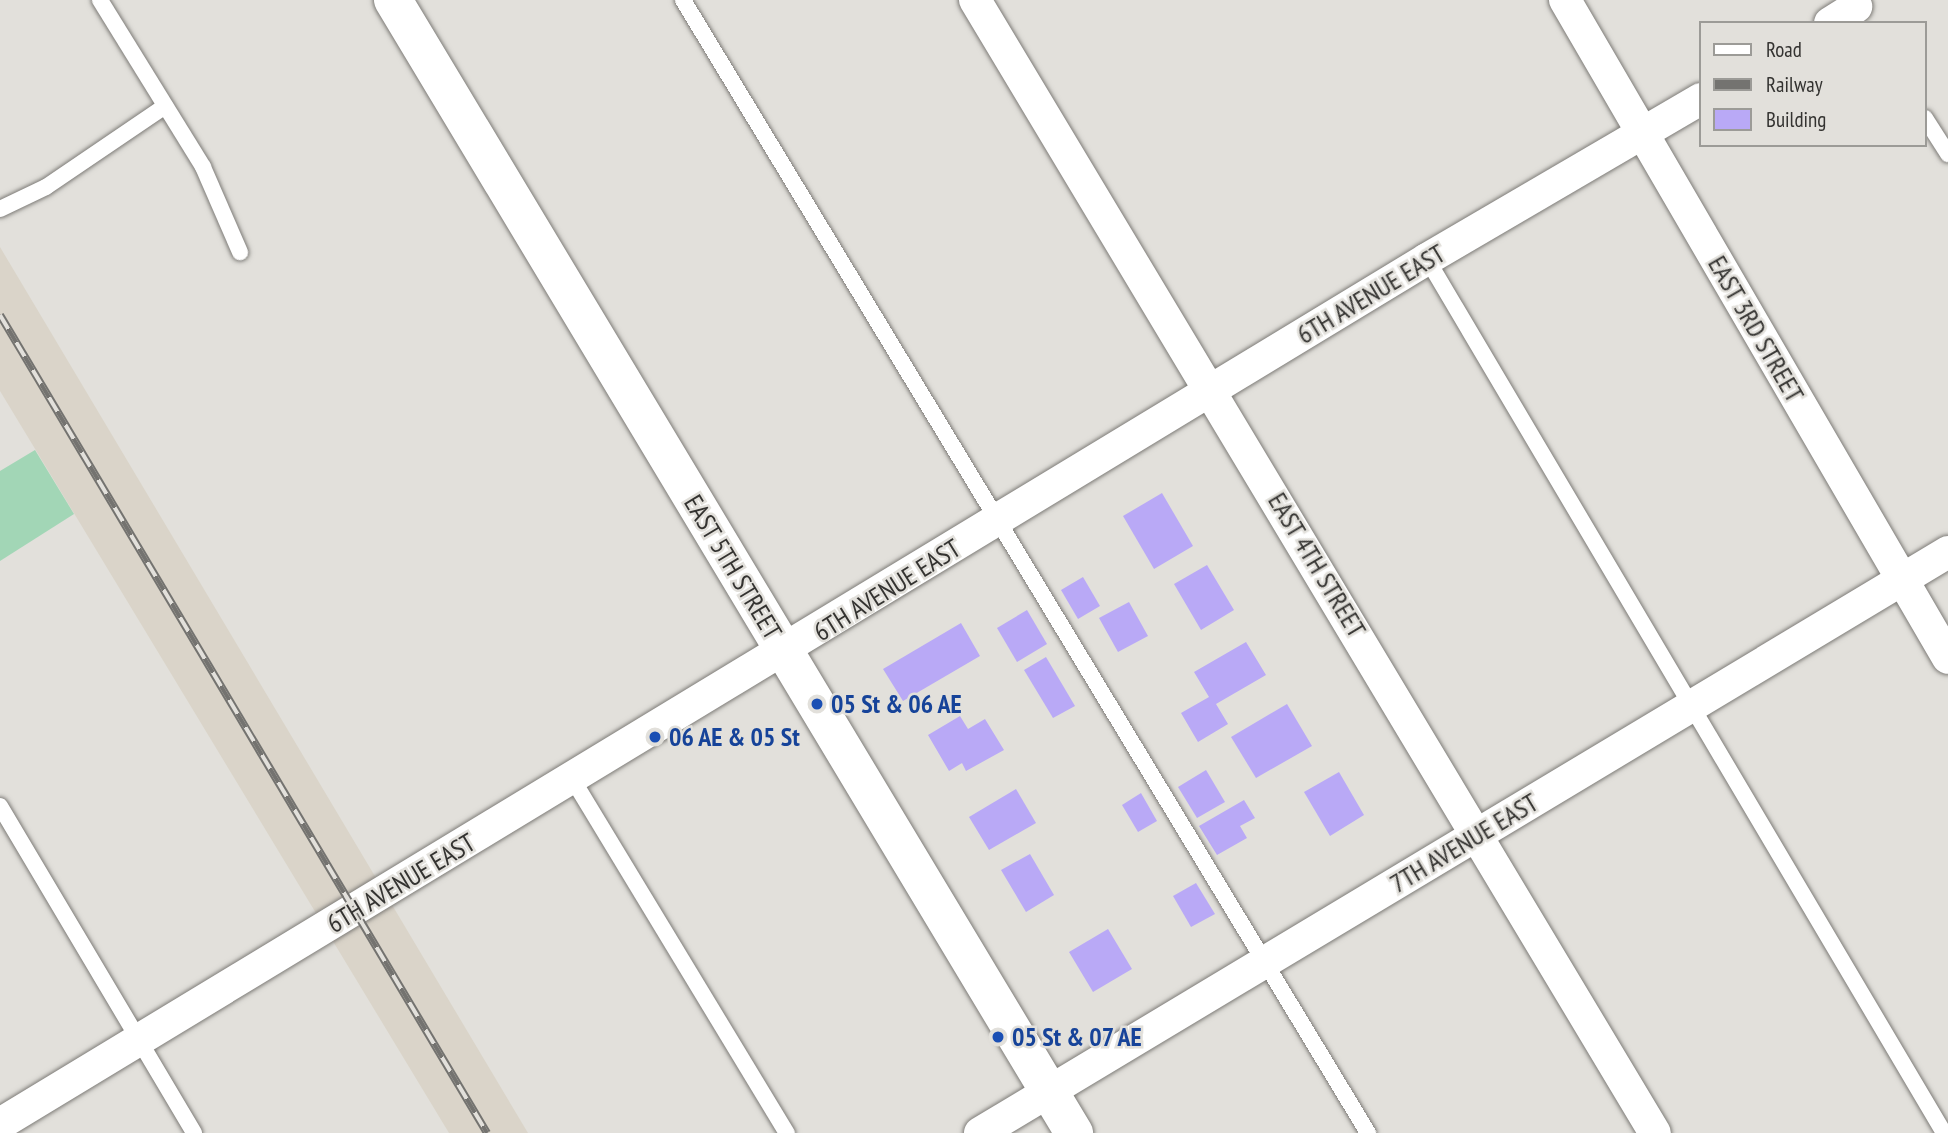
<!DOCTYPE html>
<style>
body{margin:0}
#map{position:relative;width:1948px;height:1133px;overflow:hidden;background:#e2e0db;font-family:"PT Sans Narrow",sans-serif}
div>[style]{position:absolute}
.built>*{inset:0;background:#dad4c9}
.green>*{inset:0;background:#a2d6b6}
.building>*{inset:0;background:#b9a9f6}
.roads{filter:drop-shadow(0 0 2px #7d7b77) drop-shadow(0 0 2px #7d7b77)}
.service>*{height:16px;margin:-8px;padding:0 8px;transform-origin:8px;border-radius:8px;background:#fff}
.minor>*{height:32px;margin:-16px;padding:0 16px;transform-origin:16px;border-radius:16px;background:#fff}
.tertiary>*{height:38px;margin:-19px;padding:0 19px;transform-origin:19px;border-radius:19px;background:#fff}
.rail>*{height:8px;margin-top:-4px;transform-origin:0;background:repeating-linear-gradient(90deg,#e2e0db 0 16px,#747370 0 32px);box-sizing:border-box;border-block:2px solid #747370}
.dots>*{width:19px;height:19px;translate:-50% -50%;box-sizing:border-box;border:4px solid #e2e0db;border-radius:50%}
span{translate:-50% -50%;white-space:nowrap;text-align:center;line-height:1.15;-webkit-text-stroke:5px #e2e0db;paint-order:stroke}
.street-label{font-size:26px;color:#343331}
.transit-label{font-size:26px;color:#164399;font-weight:700}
.left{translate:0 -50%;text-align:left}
.legend{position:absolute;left:1699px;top:21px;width:228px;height:126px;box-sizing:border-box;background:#e2e0db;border:2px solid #9c9b97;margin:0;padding:9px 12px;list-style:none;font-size:21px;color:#343331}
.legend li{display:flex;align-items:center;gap:14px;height:35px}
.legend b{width:35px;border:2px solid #9c9b97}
</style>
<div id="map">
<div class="built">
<div style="clip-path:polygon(0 247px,528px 1133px,449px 1133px,0 391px)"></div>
</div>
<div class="green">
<div style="clip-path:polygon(35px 450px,74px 514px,0 561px,0 471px)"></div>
</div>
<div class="building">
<div style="clip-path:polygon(1162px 493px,1193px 546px,1154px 569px,1123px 516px)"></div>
<div style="clip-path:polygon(1207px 565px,1234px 610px,1201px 630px,1174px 584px)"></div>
<div style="clip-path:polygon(1083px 577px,1100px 606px,1078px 619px,1061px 590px)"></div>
<div style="clip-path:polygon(1129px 602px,1148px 636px,1118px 652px,1099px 618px)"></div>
<div style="clip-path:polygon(1027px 610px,1047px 644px,1017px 662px,997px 628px)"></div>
<div style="clip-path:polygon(961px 623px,980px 656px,903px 701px,883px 669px)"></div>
<div style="clip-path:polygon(1246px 642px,1266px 675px,1216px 704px,1228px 724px,1198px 742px,1181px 713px,1209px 697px,1194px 672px)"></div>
<div style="clip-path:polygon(1046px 657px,1075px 706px,1053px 718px,1024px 670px)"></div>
<div style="clip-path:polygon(1287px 704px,1312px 746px,1256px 778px,1231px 737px)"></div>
<div style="clip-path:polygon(960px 716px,968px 729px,985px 719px,1004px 750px,966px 771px,962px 763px,949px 771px,928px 735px)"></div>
<div style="clip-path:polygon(1206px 770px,1225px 802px,1197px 818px,1178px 787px)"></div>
<div style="clip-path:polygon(1339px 772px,1364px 815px,1330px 836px,1304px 792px)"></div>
<div style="clip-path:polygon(1016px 789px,1036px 823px,989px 850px,969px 817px)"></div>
<div style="clip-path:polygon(1141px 793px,1157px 821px,1138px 832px,1122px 805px)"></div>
<div style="clip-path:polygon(1244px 800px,1255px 818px,1240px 826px,1247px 838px,1217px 855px,1199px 826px)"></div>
<div style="clip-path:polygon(1030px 854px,1054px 895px,1026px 912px,1001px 870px)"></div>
<div style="clip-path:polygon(1196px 883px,1215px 914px,1191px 927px,1173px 896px)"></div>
<div style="clip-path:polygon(1108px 929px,1132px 969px,1093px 992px,1069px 952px)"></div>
</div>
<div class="roads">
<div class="service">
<div style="left:100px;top:0;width:196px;rotate:58.3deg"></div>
<div style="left:203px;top:167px;width:93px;rotate:66.5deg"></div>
<div style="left:683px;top:0;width:1324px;rotate:58.84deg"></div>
<div style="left:1925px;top:118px;width:43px;rotate:57.4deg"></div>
<div style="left:0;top:209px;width:51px;rotate:-25.6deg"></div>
<div style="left:46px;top:187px;width:144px;rotate:-34.2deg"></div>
<div style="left:1427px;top:259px;width:1015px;rotate:59.39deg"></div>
<div style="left:573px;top:780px;width:413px;rotate:58.8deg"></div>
<div style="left:0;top:806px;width:380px;rotate:59.3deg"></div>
</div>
<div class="minor">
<div style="left:975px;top:0;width:1321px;rotate:59.03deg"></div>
<div style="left:1565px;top:0;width:761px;rotate:59.8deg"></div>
<div style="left:1830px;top:23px;width:31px;rotate:-32deg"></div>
<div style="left:0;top:1124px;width:1669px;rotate:-31.22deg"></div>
<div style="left:1427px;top:259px;width:317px;rotate:-30.3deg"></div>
<div style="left:980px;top:1133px;width:1129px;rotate:-30.97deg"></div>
</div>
<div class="tertiary">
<div style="left:393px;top:0;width:1322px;rotate:58.99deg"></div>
</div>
</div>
<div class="rail">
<div style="left:0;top:315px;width:952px;rotate:59.23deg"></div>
</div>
<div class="dots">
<div style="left:817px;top:704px;background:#1a4fb4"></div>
<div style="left:655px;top:737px;background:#1a4fb4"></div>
<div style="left:998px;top:1037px;background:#1a4fb4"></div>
</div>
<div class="street-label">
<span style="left:1371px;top:294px;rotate:-31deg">6TH AVENUE EAST</span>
<span style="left:1756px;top:329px;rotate:60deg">EAST 3RD STREET</span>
<span style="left:1317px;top:565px;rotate:59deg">EAST 4TH STREET</span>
<span style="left:733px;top:567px;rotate:59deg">EAST 5TH STREET</span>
<span style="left:887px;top:590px;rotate:-32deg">6TH AVENUE EAST</span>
<span style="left:1464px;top:843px;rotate:-31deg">7TH AVENUE EAST</span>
<span style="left:401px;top:883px;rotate:-31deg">6TH AVENUE EAST</span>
</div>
<div class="transit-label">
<span class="left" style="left:831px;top:704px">05 St &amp; 06 AE</span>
<span class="left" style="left:669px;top:737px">06 AE &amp; 05 St</span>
<span class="left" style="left:1012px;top:1037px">05 St &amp; 07 AE</span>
</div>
<ul class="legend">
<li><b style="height:9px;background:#fff"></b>Road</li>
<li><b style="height:9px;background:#747370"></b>Railway</li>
<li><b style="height:19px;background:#b9a9f6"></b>Building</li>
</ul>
</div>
